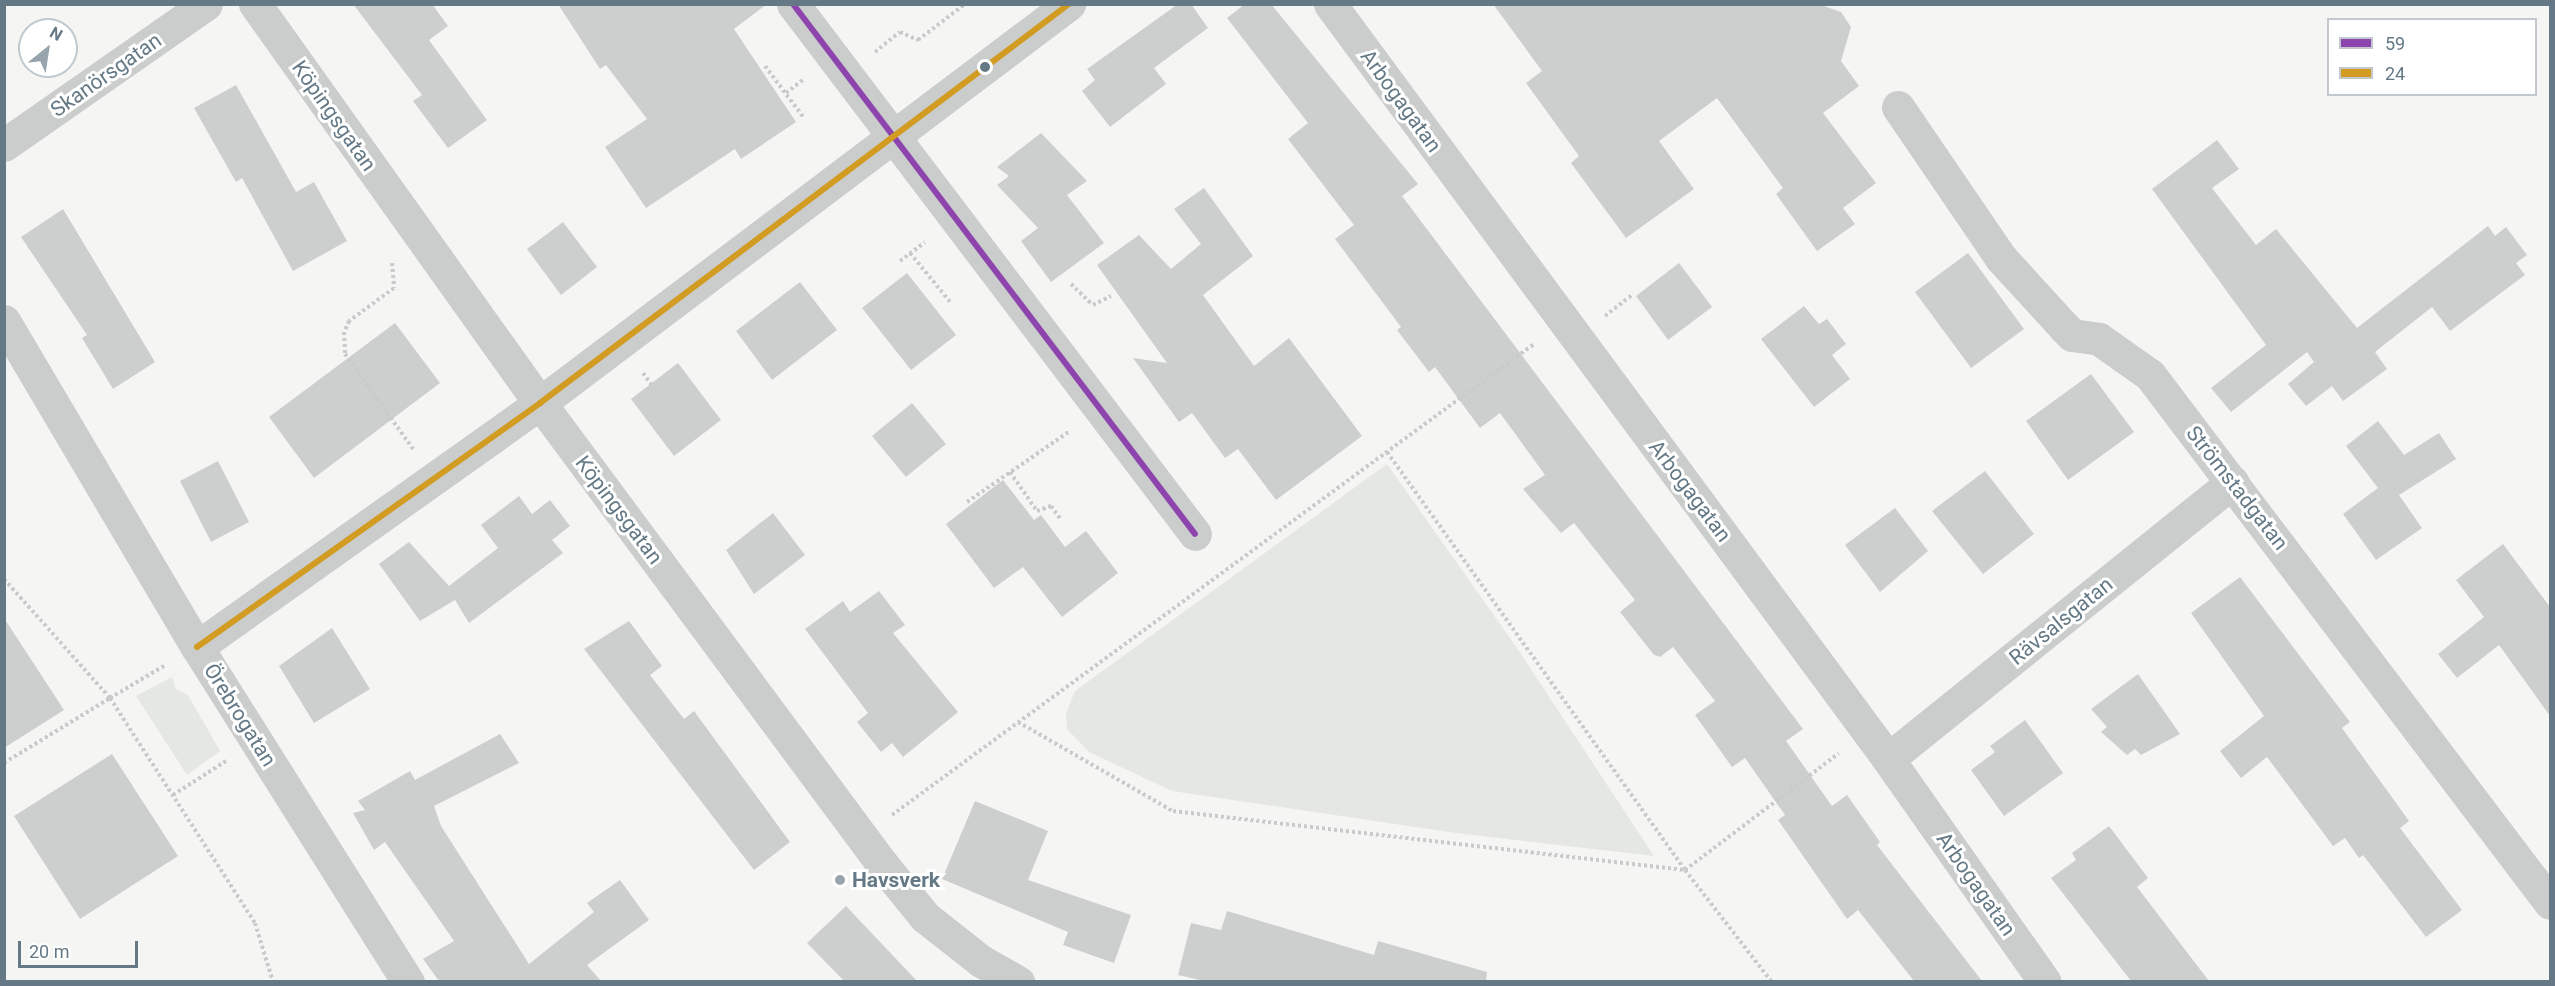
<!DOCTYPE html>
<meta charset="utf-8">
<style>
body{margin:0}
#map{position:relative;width:2555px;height:986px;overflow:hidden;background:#f5f5f4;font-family:Roboto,sans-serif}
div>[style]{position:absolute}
.green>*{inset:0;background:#e5e8e2}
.building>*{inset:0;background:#cdcfcf}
.path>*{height:4px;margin-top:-2px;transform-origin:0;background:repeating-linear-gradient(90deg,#c9cacb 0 3px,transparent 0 6px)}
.minor>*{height:33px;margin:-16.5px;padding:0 16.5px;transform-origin:16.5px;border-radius:16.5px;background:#cbcdcd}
.bus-1>*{height:6px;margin:-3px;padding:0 3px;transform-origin:3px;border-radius:3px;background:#8e44ad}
.bus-2>*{height:6px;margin:-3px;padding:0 3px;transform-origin:3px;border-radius:3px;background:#d29b21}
.dots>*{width:16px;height:16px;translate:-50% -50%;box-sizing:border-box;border:3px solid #fff;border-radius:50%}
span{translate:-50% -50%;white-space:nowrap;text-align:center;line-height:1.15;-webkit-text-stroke:6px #fff;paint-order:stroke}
.street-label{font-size:21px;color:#647985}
.poi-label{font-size:21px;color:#647985;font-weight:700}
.left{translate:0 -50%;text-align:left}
.frame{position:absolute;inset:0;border:6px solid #647985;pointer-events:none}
.legend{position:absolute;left:2327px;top:18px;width:210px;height:78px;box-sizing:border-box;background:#fff;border:2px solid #c1c9ce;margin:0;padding:8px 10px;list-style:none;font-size:18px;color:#647985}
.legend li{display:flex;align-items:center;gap:12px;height:30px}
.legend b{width:30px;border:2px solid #c1c9ce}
.north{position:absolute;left:18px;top:18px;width:60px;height:60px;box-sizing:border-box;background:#fff;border:2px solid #c1c9ce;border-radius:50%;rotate:30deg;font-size:16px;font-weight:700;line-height:24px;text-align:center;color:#647985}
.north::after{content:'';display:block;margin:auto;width:21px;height:27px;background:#97a4ac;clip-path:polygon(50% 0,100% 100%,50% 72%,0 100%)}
.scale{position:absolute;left:18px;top:941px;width:120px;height:27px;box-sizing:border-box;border:3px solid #647985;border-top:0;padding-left:8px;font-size:18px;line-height:21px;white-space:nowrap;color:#647985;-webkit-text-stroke:4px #fff;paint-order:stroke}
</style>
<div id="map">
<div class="green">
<div style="clip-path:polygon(1387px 464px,1517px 648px,1654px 856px,1456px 833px,1172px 791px,1089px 752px,1067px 729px,1066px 714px,1075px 691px)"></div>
<div style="clip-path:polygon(172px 677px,176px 689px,188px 695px,220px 751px,187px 775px,136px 696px)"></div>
</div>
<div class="building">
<div style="clip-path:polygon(353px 4px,432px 4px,448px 26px,429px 40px,487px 120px,448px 148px,413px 101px,422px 95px)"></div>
<div style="clip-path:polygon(558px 4px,767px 4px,734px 29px,796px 122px,741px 159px,735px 149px,646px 208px,605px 147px,647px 119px,606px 65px,600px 69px)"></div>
<div style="clip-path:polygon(1178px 4px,1191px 4px,1208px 28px,1154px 68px,1166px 84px,1110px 127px,1082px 91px,1095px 80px,1087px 69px)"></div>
<div style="clip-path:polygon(1245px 4px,1271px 4px,1418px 184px,1402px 196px,1803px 729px,1786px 741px,1832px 806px,1847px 795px,1880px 842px,1877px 845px,1982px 981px,1914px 981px,1858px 910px,1847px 919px,1778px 820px,1785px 815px,1745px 758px,1732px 767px,1695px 715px,1715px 701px,1673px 647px,1660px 657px,1654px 655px,1620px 612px,1635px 600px,1574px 523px,1561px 533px,1523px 489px,1545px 475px,1500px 413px,1480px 428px,1435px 367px,1429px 372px,1397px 330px,1401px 327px,1335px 239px,1354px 225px,1288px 139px,1308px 123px,1227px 18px)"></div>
<div style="clip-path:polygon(1493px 4px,1818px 4px,1841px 12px,1851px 27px,1841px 61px,1859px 86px,1823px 113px,1876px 183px,1843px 208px,1855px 224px,1817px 251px,1776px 194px,1783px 188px,1717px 98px,1659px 141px,1694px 189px,1626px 238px,1571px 163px,1579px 156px,1526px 83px,1542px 71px)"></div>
<div style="clip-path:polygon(236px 85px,296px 192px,314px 182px,347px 241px,293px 271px,242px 178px,236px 182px,194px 108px)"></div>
<div style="clip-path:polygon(1041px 133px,1087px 181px,1067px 195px,1104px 243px,1051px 282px,1021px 241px,1038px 228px,997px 185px,1009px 176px,997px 167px)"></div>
<div style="clip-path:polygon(2217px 140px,2239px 169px,2212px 188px,2256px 245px,2276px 229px,2357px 328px,2488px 226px,2495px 236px,2506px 227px,2527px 255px,2516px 263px,2525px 275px,2450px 331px,2432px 307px,2375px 352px,2387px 369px,2343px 401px,2332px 386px,2306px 406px,2288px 384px,2314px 362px,2307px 352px,2231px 412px,2211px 388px,2266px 345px,2152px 189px)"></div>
<div style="clip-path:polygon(1204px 188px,1253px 256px,1203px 295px,1254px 366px,1289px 338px,1362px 436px,1276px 500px,1238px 449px,1225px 458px,1192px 413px,1179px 422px,1133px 358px,1167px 363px,1097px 265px,1139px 235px,1171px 269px,1201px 244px,1174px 209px)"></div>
<div style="clip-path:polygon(63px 209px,155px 362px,113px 389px,82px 338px,87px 335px,21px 237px)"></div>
<div style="clip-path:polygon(563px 222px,597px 267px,561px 295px,527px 249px)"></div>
<div style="clip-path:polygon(1968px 253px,2024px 329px,1971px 368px,1915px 292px)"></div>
<div style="clip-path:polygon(1679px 263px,1712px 307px,1668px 340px,1636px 296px)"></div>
<div style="clip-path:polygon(907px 273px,956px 335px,911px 370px,862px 308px)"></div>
<div style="clip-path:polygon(800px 282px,837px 330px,772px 380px,736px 331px)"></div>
<div style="clip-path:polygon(1804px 306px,1819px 324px,1827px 319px,1846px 344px,1832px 355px,1850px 379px,1814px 407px,1761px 339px)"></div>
<div style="clip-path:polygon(395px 323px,440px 383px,314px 478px,269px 417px)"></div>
<div style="clip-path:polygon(678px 363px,721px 420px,674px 456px,631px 399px)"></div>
<div style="clip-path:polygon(2091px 374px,2134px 432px,2068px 480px,2026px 421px)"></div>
<div style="clip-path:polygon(912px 403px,946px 444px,906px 477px,872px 436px)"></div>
<div style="clip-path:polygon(2378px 421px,2404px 455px,2439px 433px,2456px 459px,2399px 495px,2422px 528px,2376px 560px,2343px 514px,2378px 488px,2346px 446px)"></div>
<div style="clip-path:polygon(218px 461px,249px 522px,211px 542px,180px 481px)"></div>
<div style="clip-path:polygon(1985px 471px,2034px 534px,1983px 574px,1932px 511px)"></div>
<div style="clip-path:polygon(1003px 480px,1034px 520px,1041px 515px,1065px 547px,1086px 531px,1118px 573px,1062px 617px,1023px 567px,994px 588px,946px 524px)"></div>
<div style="clip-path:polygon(519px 496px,532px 514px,550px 500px,570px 526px,552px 540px,563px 553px,469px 623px,455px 600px,420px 621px,379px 564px,409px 542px,449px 586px,498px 548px,481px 525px)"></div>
<div style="clip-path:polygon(1895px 508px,1928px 551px,1880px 592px,1845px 545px)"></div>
<div style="clip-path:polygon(773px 513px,805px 555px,754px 594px,726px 550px)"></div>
<div style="clip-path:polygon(2503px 544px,2550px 607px,2550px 716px,2499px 645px,2457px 678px,2438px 654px,2484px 617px,2456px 580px)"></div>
<div style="clip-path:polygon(2240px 577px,2350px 722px,2342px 728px,2409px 821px,2400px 828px,2462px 910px,2426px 937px,2363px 855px,2359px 858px,2345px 838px,2333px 846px,2267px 757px,2241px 778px,2220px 751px,2264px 716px,2191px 613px)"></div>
<div style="clip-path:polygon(879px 591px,905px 625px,893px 633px,958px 712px,903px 757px,892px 743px,881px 752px,857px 722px,868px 713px,805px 629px,843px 601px,850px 612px)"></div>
<div style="clip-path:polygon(4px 618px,64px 710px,4px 748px)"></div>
<div style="clip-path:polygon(629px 621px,662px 666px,650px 675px,684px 719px,694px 711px,790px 842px,754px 870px,584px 649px)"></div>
<div style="clip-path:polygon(332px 628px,370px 689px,314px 723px,279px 666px)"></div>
<div style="clip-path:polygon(2138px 674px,2180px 734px,2141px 755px,2135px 749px,2127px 755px,2101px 732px,2107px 727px,2091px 709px)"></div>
<div style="clip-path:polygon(2025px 720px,2063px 773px,2004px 816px,1971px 770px,1995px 752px,1990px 746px)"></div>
<div style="clip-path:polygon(500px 734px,519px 763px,434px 806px,441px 826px,529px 964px,594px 912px,587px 903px,620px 880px,649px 920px,587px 965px,601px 981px,439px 981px,423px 959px,454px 941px,385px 842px,374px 850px,353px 813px,365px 810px,358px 801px,410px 771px,415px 780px)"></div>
<div style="clip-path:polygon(112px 754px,178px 856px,80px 919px,14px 816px)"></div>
<div style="clip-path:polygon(975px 801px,1048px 831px,1028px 880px,1131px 915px,1114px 963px,1063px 945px,1068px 932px,942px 879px)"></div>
<div style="clip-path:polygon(2109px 826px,2148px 878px,2137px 887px,2209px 981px,2131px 981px,2051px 878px,2076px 860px,2072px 853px)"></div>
<div style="clip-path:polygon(846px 906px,917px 981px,844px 981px,807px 943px)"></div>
<div style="clip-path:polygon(1227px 911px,1374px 955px,1378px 941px,1487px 972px,1486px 981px,1204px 981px,1178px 975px,1191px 923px,1221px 930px)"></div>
</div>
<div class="path">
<div style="left:875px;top:52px;width:32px;rotate:-39deg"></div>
<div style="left:900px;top:32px;width:20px;rotate:24deg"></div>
<div style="left:918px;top:40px;width:59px;rotate:-37.5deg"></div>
<div style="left:765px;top:66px;width:65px;rotate:53.1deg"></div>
<div style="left:786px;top:93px;width:23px;rotate:-38deg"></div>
<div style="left:910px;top:253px;width:65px;rotate:50.6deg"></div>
<div style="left:900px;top:261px;width:31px;rotate:-37deg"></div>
<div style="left:392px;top:263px;width:25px;rotate:85deg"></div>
<div style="left:394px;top:288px;width:56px;rotate:143.7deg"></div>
<div style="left:349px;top:321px;width:12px;rotate:114deg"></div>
<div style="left:344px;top:332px;width:22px;rotate:87deg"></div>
<div style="left:345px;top:354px;width:117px;rotate:54.4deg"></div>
<div style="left:1071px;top:284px;width:30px;rotate:44deg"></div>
<div style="left:1093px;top:305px;width:20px;rotate:-27deg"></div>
<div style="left:1605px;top:316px;width:36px;rotate:-38deg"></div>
<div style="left:643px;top:373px;width:14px;rotate:54deg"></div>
<div style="left:1387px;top:452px;width:513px;rotate:54.51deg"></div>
<div style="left:1685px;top:870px;width:142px;rotate:52.2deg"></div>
<div style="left:1010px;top:472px;width:47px;rotate:55.3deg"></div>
<div style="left:1037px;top:511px;width:15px;rotate:-20deg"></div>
<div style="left:1051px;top:506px;width:17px;rotate:54deg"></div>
<div style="left:967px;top:502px;width:125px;rotate:-34.6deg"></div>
<div style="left:4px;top:579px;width:159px;rotate:48.3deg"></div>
<div style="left:110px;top:698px;width:63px;rotate:-30.7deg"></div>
<div style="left:1018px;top:722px;width:179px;rotate:29.9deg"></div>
<div style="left:1173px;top:811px;width:515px;rotate:6.57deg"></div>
<div style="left:1685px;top:870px;width:193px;rotate:-37.2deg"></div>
<div style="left:4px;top:763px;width:124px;rotate:-31.5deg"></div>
<div style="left:110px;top:698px;width:268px;rotate:57.2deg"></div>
<div style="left:255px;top:923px;width:62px;rotate:73deg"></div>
<div style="left:173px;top:795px;width:63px;rotate:-32.7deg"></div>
<div style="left:892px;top:815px;width:796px;rotate:-36.27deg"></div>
</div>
<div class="minor">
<div style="left:255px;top:4px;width:490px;rotate:54.5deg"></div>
<div style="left:540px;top:403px;width:574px;rotate:53.43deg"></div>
<div style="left:882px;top:864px;width:68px;rotate:50.9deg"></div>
<div style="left:925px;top:917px;width:71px;rotate:38.2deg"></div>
<div style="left:981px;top:961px;width:43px;rotate:29.6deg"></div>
<div style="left:793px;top:4px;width:665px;rotate:52.82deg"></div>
<div style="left:1330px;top:4px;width:935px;rotate:53.52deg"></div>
<div style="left:1886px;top:756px;width:276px;rotate:54.9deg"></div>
<div style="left:1898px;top:107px;width:183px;rotate:55.7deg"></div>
<div style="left:2001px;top:258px;width:95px;rotate:47.6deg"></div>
<div style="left:2065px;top:328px;width:10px;rotate:45deg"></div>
<div style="left:2072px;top:335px;width:27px;rotate:8deg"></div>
<div style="left:2099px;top:339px;width:62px;rotate:35.2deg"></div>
<div style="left:2150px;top:375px;width:662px;rotate:52.85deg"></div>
<div style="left:4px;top:145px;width:246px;rotate:-34.9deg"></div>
<div style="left:4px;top:321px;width:379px;rotate:59.4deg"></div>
<div style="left:197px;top:647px;width:396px;rotate:57.8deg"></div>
<div style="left:197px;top:647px;width:421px;rotate:-35.4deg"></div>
<div style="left:540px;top:403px;width:663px;rotate:-37.03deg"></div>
<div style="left:1888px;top:759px;width:442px;rotate:-38.8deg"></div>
</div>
<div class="bus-1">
<div style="left:793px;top:4px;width:665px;rotate:52.82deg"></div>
</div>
<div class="bus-2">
<div style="left:197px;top:647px;width:421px;rotate:-35.4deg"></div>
<div style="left:540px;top:403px;width:663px;rotate:-37.03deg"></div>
</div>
<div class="dots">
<div style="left:985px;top:67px;background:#647985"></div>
<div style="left:840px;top:880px;background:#97a4ac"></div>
</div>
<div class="street-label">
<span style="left:106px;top:75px;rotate:-35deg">Skanörsgatan</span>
<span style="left:1401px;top:101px;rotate:54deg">Arbogagatan</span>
<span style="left:334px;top:116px;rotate:55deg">Köpingsgatan</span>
<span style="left:2237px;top:488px;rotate:52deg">Strömstadgatan</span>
<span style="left:1690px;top:491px;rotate:53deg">Arbogagatan</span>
<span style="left:619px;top:510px;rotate:53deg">Köpingsgatan</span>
<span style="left:2061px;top:621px;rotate:-39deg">Rävsalsgatan</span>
<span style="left:240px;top:715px;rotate:58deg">Örebrogatan</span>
<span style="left:1976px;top:884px;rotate:55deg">Arbogagatan</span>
</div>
<div class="poi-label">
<span class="left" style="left:852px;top:880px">Havsverk</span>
</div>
<div class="frame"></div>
<ul class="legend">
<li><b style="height:8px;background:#8e44ad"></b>59</li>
<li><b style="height:8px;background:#d29b21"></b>24</li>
</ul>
<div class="north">N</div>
<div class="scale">20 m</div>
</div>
